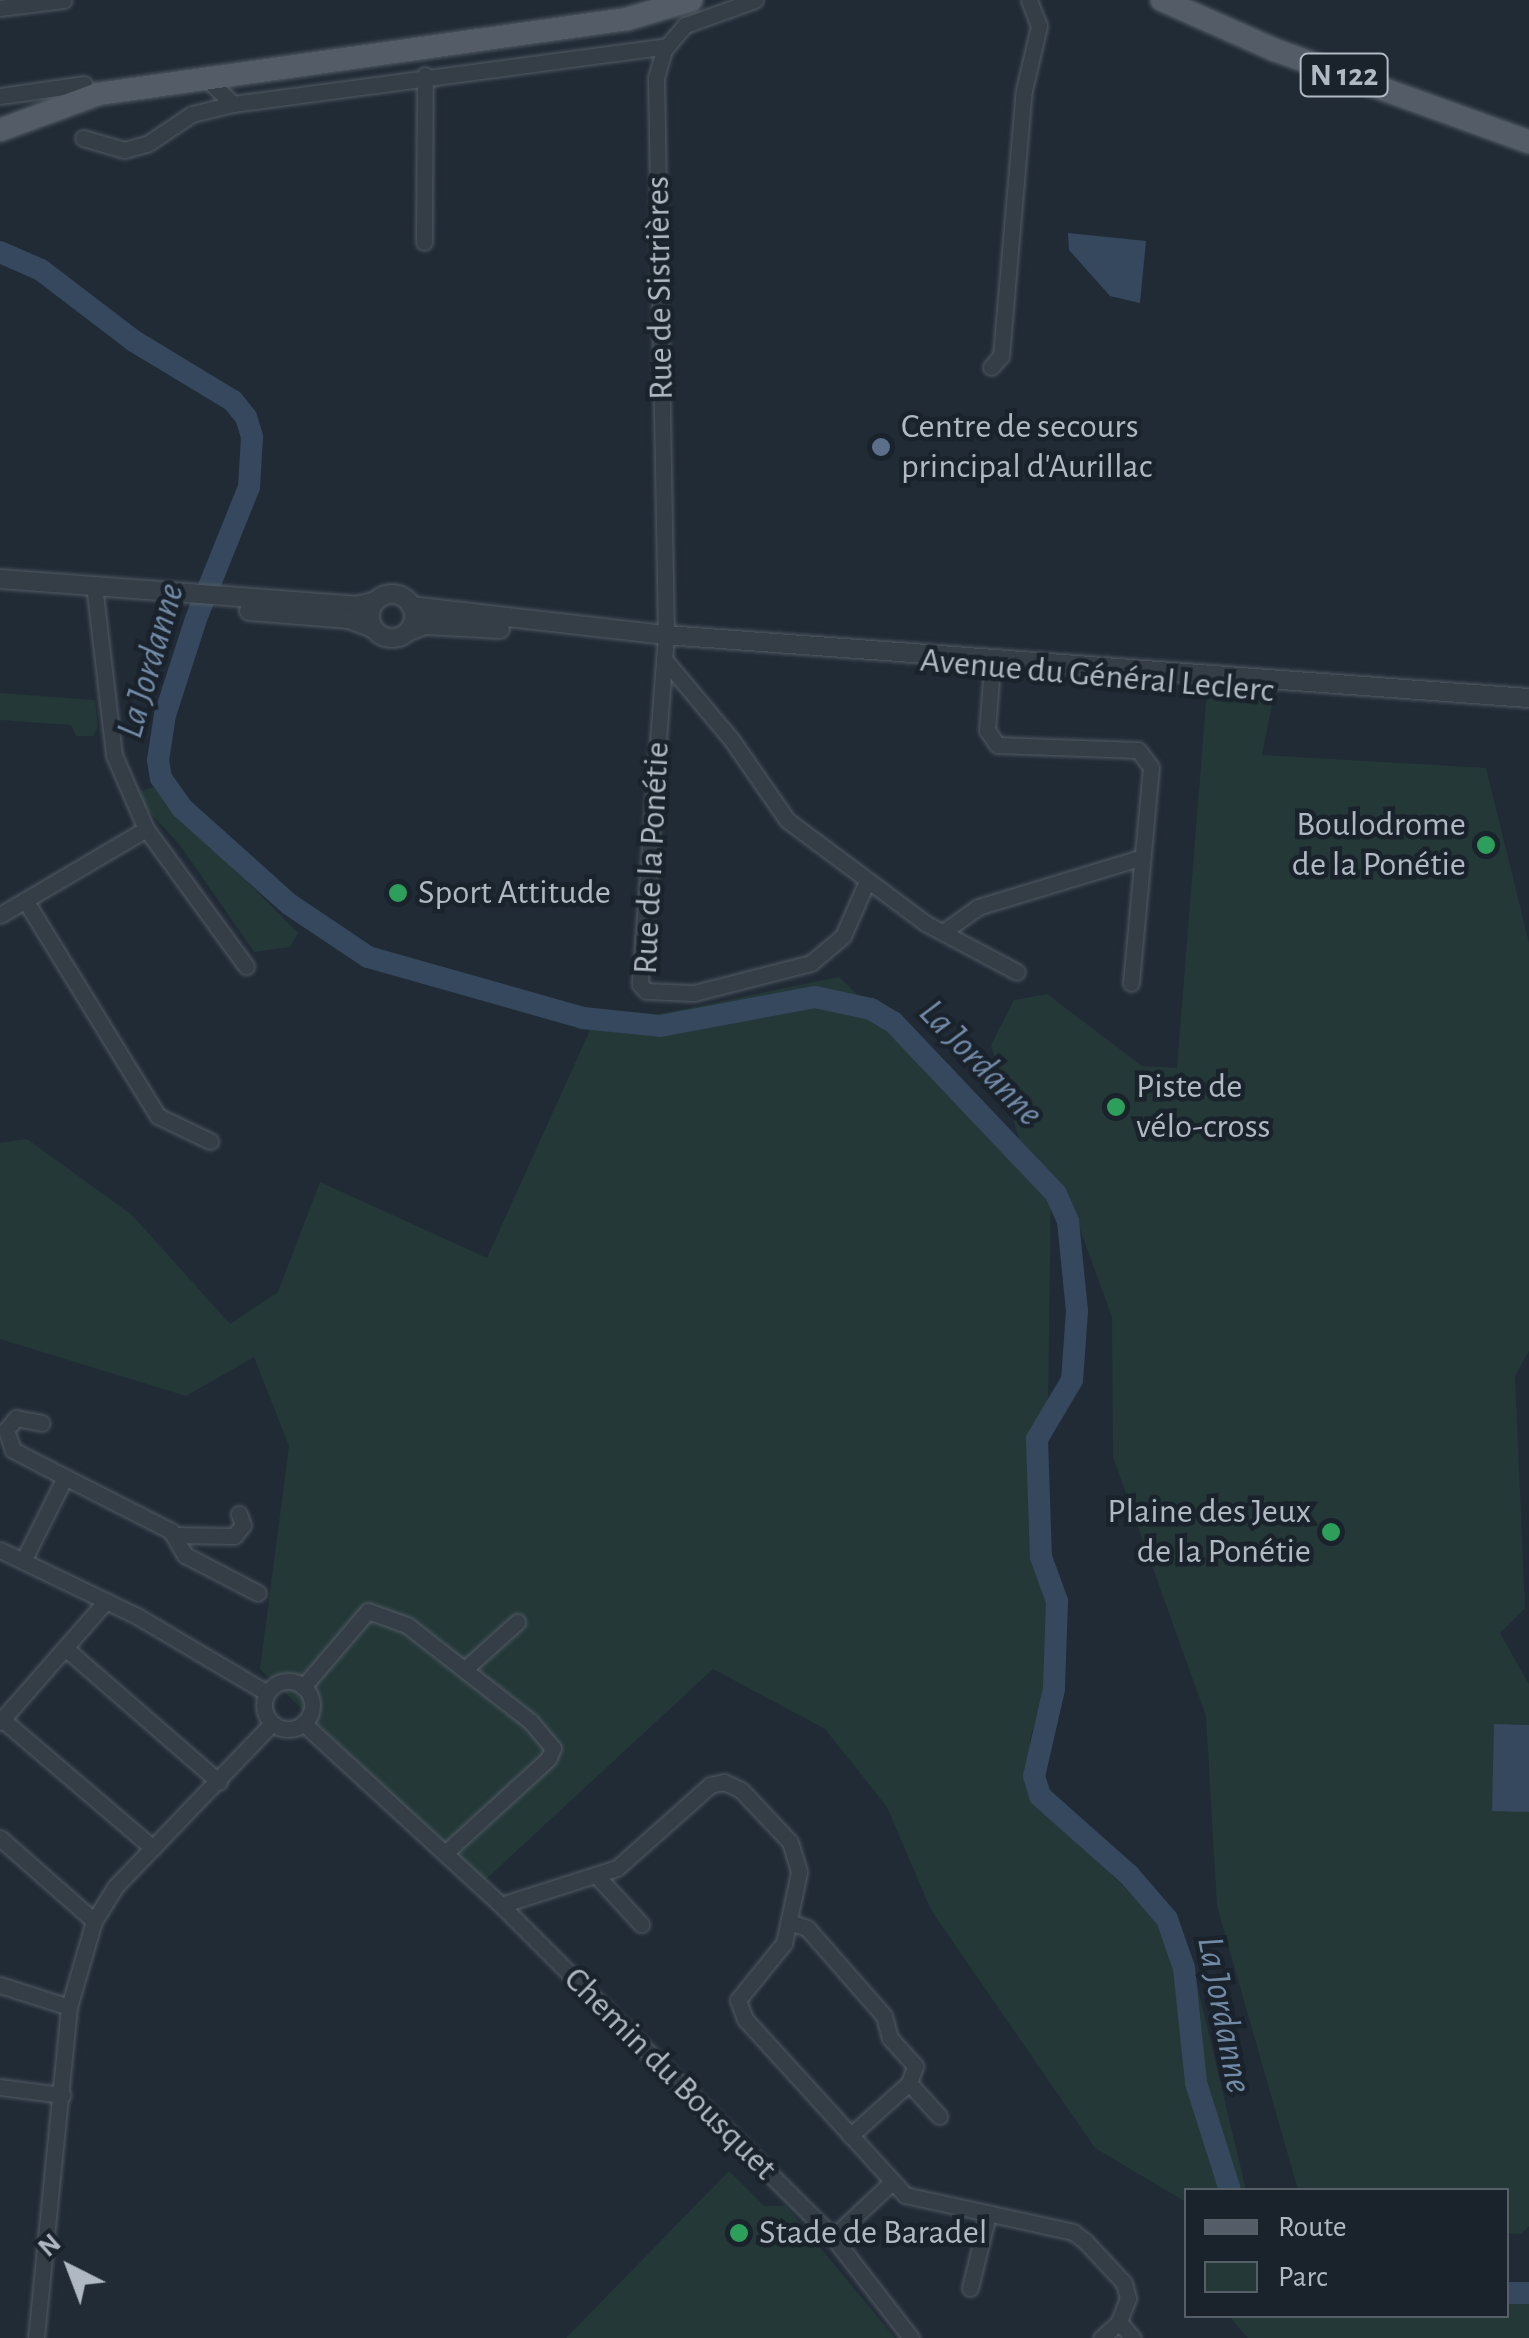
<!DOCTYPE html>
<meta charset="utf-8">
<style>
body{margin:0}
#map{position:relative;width:1529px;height:2338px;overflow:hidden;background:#212b36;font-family:"Alegreya Sans",sans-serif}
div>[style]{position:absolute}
.green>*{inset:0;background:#243838}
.water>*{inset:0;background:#36485d}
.river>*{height:22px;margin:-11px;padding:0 11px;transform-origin:11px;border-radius:11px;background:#36485d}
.roads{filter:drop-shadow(0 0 2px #525b64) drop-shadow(0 0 2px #525b64)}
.minor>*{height:15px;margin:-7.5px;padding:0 7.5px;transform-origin:7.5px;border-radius:7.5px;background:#353d47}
.minor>.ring{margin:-7.5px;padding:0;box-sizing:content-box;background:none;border:15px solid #353d47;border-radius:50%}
.tertiary>*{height:18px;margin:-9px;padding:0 9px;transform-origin:9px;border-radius:9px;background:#353d47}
.tertiary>.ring{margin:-9px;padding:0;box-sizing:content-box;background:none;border:18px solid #353d47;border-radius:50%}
.primary>*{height:22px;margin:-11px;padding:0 11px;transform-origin:11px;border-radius:11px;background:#535c67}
.dots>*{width:28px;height:28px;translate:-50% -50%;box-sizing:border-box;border:5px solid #1a222b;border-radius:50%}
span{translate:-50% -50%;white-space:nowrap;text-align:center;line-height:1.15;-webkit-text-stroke:9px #1a222b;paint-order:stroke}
.shield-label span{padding:2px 8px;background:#1a222b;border:2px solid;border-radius:8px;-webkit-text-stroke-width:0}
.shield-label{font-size:32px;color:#afb8c3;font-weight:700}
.street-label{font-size:35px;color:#afb8c3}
.poi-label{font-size:35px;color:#afb8c3}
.left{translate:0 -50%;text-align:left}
.right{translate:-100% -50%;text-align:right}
.water-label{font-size:38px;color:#718aa6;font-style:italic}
.legend{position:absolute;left:1184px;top:2188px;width:325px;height:130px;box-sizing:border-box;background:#1a222b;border:2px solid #565e68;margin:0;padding:12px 18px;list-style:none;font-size:30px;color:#afb8c3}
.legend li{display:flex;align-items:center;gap:20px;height:50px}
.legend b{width:50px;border:2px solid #565e68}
.north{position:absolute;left:20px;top:2218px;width:100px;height:100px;-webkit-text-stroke:8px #1a222b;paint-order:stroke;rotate:318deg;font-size:28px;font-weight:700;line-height:40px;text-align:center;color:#afb8c3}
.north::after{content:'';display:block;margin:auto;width:35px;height:45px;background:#afb8c3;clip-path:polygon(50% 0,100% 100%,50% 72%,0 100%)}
</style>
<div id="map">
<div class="green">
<div style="clip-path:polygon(1207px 689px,1274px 694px,1262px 755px,1486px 768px,1529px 943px,1529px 1351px,1515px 1376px,1525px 1608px,1500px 1633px,1529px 1684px,1529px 2226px,1521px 2234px,1507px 2233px,1506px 2190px,1298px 2190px,1217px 1906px,1206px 1716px,1113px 1457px,1112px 1317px,1067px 1194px,1020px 1142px,991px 1045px,1014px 1000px,1047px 994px,1142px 1066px,1177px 1068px)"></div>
<div style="clip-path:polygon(0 693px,95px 700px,98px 727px,93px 736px,76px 736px,71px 725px,0 720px)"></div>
<div style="clip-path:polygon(154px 787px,298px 933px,290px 947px,254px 952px,180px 845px,133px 794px)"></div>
<div style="clip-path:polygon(839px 977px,1051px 1187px,1048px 1406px,1033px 1445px,1035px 1554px,1054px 1603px,1052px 1665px,1030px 1739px,1035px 1795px,1190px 1955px,1246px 2190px,1186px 2190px,1186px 2202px,1095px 2148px,931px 1910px,887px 1807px,825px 1729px,713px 1669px,483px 1882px,260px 1669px,289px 1446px,254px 1357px,186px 1396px,0 1339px,0 1143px,27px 1139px,132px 1215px,230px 1324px,278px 1292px,320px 1182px,487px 1258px,591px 1028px)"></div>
<div style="clip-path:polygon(729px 2171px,764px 2206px,786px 2206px,895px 2338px,566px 2338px)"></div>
<div style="clip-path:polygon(1507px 2288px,1529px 2292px,1529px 2338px,1248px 2338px,1229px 2316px,1506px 2316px)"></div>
</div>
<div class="water">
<div style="clip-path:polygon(1068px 233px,1146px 241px,1140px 303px,1110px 296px,1069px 250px)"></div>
<div style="clip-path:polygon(1494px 1724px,1529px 1725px,1529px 1812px,1492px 1811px)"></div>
</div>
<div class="river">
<div style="left:0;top:252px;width:45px;rotate:23.7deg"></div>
<div style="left:41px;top:270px;width:117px;rotate:37.4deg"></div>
<div style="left:134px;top:341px;width:116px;rotate:31.2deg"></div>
<div style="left:233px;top:401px;width:21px;rotate:51deg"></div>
<div style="left:246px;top:417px;width:21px;rotate:73deg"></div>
<div style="left:252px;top:437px;width:50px;rotate:93.4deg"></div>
<div style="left:249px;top:487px;width:142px;rotate:111.9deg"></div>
<div style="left:196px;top:619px;width:101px;rotate:107.9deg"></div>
<div style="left:165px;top:715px;width:46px;rotate:98.8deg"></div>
<div style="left:158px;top:760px;width:18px;rotate:81deg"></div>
<div style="left:161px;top:778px;width:37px;rotate:55deg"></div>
<div style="left:182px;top:808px;width:144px;rotate:41.9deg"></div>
<div style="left:289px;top:904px;width:95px;rotate:33.9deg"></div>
<div style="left:368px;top:957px;width:223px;rotate:15.8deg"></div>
<div style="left:583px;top:1018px;width:77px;rotate:5.9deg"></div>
<div style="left:660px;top:1026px;width:158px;rotate:-10.6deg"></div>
<div style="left:815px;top:997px;width:57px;rotate:12.1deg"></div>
<div style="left:871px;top:1009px;width:26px;rotate:31deg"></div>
<div style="left:893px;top:1022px;width:237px;rotate:46.5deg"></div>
<div style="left:1056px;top:1194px;width:30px;rotate:66deg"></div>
<div style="left:1068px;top:1221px;width:90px;rotate:84.3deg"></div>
<div style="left:1077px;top:1311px;width:69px;rotate:94.1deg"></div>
<div style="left:1072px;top:1380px;width:69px;rotate:120.7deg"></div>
<div style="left:1037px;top:1439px;width:118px;rotate:88.1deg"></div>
<div style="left:1041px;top:1557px;width:47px;rotate:70deg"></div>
<div style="left:1057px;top:1601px;width:88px;rotate:92deg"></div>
<div style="left:1054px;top:1689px;width:89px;rotate:102.9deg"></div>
<div style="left:1034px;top:1776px;width:21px;rotate:73deg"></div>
<div style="left:1040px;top:1796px;width:119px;rotate:41.6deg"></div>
<div style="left:1129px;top:1875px;width:58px;rotate:49.2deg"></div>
<div style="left:1167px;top:1919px;width:52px;rotate:70.9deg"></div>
<div style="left:1184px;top:1968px;width:116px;rotate:84deg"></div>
<div style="left:1196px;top:2083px;width:112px;rotate:72.4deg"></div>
<div style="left:1506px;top:2293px;width:23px"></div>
</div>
<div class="roads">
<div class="minor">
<div style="left:755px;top:0;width:74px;rotate:160.3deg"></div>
<div style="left:685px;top:25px;width:33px;rotate:130deg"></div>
<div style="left:664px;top:50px;width:29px;rotate:106deg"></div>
<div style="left:656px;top:78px;width:557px;rotate:88.97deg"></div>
<div style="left:666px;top:635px;width:350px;rotate:94.3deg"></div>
<div style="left:640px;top:984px;width:9px;rotate:49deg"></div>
<div style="left:646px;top:991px;width:48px;rotate:2.4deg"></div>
<div style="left:694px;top:993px;width:121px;rotate:-14.4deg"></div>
<div style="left:811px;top:963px;width:42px;rotate:-40.2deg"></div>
<div style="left:843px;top:936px;width:60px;rotate:-66.4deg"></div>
<div style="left:0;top:8px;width:64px;rotate:-7.1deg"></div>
<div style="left:206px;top:78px;width:37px;rotate:44deg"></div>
<div style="left:233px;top:104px;width:437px;rotate:-7.6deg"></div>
<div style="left:0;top:96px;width:85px;rotate:-8.1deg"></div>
<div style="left:83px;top:138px;width:43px;rotate:16.3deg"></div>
<div style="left:124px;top:150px;width:24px;rotate:-15deg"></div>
<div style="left:147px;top:144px;width:54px;rotate:-33.7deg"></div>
<div style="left:192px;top:114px;width:42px;rotate:-13.7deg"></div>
<div style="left:424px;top:242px;width:167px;rotate:-89.7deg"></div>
<div style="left:991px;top:367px;width:15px;rotate:-48deg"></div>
<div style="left:1001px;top:356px;width:267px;rotate:-85.1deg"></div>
<div style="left:1024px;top:90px;width:66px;rotate:-76.8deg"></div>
<div style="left:1039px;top:26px;width:28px;rotate:-111deg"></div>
<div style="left:664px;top:659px;width:104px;rotate:50.1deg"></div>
<div style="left:731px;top:739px;width:98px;rotate:55.3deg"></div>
<div style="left:787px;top:820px;width:172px;rotate:36.7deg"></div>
<div style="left:925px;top:923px;width:104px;rotate:28deg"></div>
<div style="left:992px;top:667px;width:63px;rotate:94.5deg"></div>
<div style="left:987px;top:730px;width:18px;rotate:56deg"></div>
<div style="left:997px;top:745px;width:141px;rotate:2deg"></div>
<div style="left:1138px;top:750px;width:21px;rotate:53deg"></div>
<div style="left:1151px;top:767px;width:217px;rotate:95.3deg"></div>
<div style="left:146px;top:829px;width:170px;rotate:53.9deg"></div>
<div style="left:25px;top:900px;width:254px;rotate:58.4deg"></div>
<div style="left:158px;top:1116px;width:58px;rotate:25.7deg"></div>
<div style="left:0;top:915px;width:169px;rotate:-30.5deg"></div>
<div style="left:146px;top:829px;width:81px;rotate:-113.4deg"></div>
<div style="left:114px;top:755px;width:171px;rotate:-96.7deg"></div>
<div style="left:943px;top:932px;width:43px;rotate:-35.5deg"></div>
<div style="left:978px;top:907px;width:172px;rotate:-16.9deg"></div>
<div style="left:65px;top:1477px;width:119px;rotate:27deg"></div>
<div style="left:171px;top:1531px;width:28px;rotate:60deg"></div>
<div style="left:185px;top:1555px;width:82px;rotate:27.5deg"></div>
<div style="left:175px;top:1535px;width:59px;rotate:1deg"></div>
<div style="left:234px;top:1536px;width:14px;rotate:-51deg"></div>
<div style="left:243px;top:1525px;width:12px;rotate:-110deg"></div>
<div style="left:0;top:1550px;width:152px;rotate:25.7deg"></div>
<div style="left:137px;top:1616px;width:151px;rotate:30.6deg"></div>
<div style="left:23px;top:1561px;width:94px;rotate:-63.4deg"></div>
<div style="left:65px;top:1477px;width:59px;rotate:-152.6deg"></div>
<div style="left:13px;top:1450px;width:21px;rotate:-109deg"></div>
<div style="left:6px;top:1430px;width:16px;rotate:-50deg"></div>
<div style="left:16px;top:1418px;width:26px;rotate:11deg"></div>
<div style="left:65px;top:1648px;width:204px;rotate:41deg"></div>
<div style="left:466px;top:1668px;width:69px;rotate:-42deg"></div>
<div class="ring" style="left:264px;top:1681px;width:33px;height:33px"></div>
<div style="left:303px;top:1687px;width:100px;rotate:-49.5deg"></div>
<div style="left:368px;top:1611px;width:41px;rotate:19.7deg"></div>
<div style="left:407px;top:1625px;width:157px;rotate:38deg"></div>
<div style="left:531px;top:1722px;width:34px;rotate:50deg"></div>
<div style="left:553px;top:1748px;width:12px;rotate:114deg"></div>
<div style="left:548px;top:1759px;width:139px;rotate:137.6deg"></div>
<div style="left:3px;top:1720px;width:197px;rotate:40.5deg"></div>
<div style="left:0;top:1722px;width:161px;rotate:-48.8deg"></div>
<div style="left:303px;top:1723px;width:269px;rotate:42.6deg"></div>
<div style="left:501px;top:1905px;width:470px;rotate:45deg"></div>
<div style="left:833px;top:2237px;width:128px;rotate:52.3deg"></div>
<div style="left:0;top:1838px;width:125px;rotate:41.4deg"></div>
<div style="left:596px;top:1875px;width:67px;rotate:47.4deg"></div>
<div style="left:501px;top:1905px;width:122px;rotate:-17.7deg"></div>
<div style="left:617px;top:1868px;width:125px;rotate:-41.7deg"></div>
<div style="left:710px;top:1785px;width:14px;rotate:-12deg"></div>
<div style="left:724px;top:1782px;width:19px;rotate:25deg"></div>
<div style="left:741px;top:1790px;width:71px;rotate:46.7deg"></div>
<div style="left:790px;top:1842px;width:31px;rotate:73deg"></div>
<div style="left:799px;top:1872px;width:73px;rotate:101.9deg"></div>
<div style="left:784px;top:1943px;width:73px;rotate:128.9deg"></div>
<div style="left:738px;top:2000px;width:20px;rotate:70deg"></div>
<div style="left:745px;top:2019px;width:238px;rotate:47.7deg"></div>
<div style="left:905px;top:2195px;width:172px;rotate:12.4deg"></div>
<div style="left:1073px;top:2232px;width:15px;rotate:37deg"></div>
<div style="left:1085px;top:2241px;width:57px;rotate:47.1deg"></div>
<div style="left:1124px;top:2283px;width:16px;rotate:75deg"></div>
<div style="left:1128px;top:2298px;width:26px;rotate:111deg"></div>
<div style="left:1119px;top:2322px;width:24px;rotate:138deg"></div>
<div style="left:789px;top:1922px;width:19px;rotate:18deg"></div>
<div style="left:807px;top:1928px;width:117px;rotate:48.8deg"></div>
<div style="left:884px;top:2016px;width:23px;rotate:75deg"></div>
<div style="left:890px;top:2038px;width:38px;rotate:48deg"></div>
<div style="left:915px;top:2066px;width:18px;rotate:109deg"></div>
<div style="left:909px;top:2083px;width:79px;rotate:138.1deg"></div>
<div style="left:0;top:1985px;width:72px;rotate:17.7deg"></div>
<div style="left:909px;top:2083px;width:45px;rotate:47.7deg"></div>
<div style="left:0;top:2087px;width:63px;rotate:7.4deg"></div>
<div style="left:833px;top:2237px;width:79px;rotate:-43deg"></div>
<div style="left:970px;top:2288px;width:76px;rotate:-76.3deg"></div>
<div style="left:1119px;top:2322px;width:21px;rotate:49deg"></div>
<div style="left:36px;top:2338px;width:333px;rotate:-84.3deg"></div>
<div style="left:69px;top:2007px;width:90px;rotate:-73.8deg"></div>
<div style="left:94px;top:1921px;width:40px;rotate:-58deg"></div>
<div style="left:115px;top:1887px;width:227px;rotate:-46.2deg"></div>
</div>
<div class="tertiary">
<div style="left:0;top:579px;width:358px;rotate:4.3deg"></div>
<div style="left:357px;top:606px;width:20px;rotate:-15deg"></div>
<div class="ring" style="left:370px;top:594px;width:26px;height:26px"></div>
<div style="left:411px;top:606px;width:257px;rotate:6.5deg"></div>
<div style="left:666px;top:635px;width:865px;rotate:4.18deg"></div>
<div style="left:249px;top:611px;width:100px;rotate:4.6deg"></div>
<div style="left:349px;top:619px;width:25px;rotate:21deg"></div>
<div style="left:409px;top:631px;width:17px;rotate:-21deg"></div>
<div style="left:425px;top:625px;width:75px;rotate:3.1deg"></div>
</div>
<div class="primary">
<div style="left:1162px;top:0;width:124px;rotate:23.9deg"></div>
<div style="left:1275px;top:50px;width:270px;rotate:19.9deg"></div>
<div style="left:0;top:130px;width:104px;rotate:-20.2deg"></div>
<div style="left:98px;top:94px;width:534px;rotate:-8.07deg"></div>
<div style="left:627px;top:19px;width:67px;rotate:-16.5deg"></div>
</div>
</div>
<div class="dots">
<div style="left:881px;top:447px;background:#5c6f8a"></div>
<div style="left:1486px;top:845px;background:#2e9e5b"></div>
<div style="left:398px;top:893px;background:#2e9e5b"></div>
<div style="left:1116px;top:1107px;background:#2e9e5b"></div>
<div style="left:1331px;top:1532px;background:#2e9e5b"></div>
<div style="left:739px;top:2233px;background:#2e9e5b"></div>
</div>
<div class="shield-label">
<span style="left:1344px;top:75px">N 122</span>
</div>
<div class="street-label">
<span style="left:660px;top:288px;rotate:-91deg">Rue de Sistrières</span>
<span style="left:1097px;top:676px;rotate:5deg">Avenue du Général Leclerc</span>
<span style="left:652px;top:858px;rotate:-87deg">Rue de la Ponétie</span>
<span style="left:670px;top:2074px;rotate:45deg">Chemin du Bousquet</span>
</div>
<div class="poi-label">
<span class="left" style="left:901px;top:447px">Centre de secours<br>principal d'Aurillac</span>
<span class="right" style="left:1466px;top:845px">Boulodrome<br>de la Ponétie</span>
<span class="left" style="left:418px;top:893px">Sport Attitude</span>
<span class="left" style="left:1136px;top:1107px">Piste de<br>vélo-cross</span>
<span class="right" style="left:1311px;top:1532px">Plaine des Jeux<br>de la Ponétie</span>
<span class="left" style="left:759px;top:2233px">Stade de Baradel</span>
</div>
<div class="water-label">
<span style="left:152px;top:661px;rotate:-74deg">La Jordanne</span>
<span style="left:980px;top:1064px;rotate:46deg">La Jordanne</span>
<span style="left:1223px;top:2015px;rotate:79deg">La Jordanne</span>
</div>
<ul class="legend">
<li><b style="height:12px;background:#535c67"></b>Route</li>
<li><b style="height:28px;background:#243838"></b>Parc</li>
</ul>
<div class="north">N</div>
</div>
